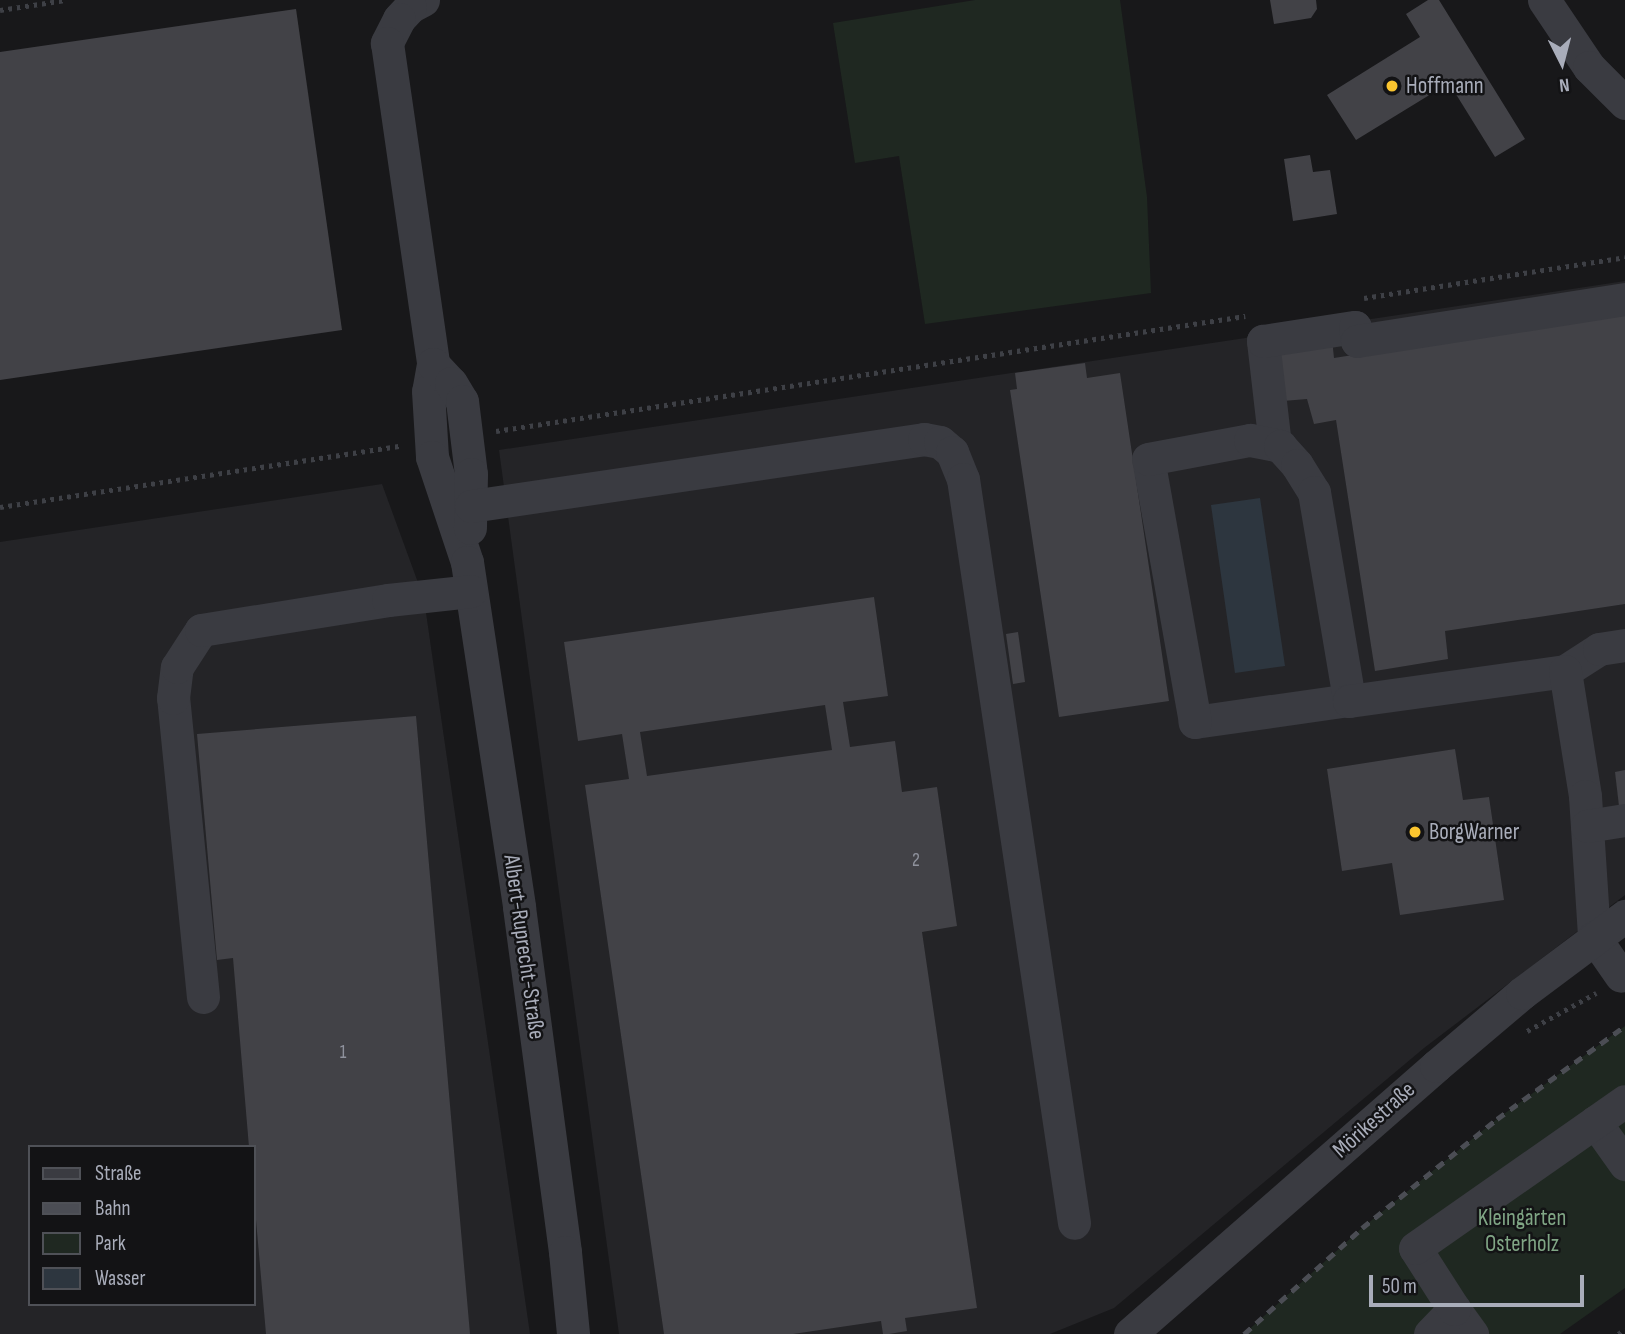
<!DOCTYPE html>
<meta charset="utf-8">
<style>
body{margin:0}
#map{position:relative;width:1625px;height:1334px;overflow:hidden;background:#18181a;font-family:"Sofia Sans Condensed",sans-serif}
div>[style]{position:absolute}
.built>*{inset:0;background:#242427}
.green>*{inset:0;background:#1f2821}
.water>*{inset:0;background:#2d363f}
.building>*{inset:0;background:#424247}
.path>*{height:4.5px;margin-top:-2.25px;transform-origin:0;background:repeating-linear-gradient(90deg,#3e4046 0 3.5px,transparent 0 8.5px)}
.minor>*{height:33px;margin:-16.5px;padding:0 16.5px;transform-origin:16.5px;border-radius:16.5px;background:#3a3b41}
.rail>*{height:5px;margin-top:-2.5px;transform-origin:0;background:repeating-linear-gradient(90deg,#4b4d54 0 9px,transparent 0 16px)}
.dots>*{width:19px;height:19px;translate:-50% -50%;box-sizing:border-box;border:4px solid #131315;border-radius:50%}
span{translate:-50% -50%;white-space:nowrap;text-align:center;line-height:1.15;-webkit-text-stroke:5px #131315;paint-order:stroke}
.number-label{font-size:19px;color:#8f929d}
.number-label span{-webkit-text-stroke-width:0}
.poi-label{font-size:23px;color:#a9adba}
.left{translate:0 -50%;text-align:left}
.street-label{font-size:23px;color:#a9adba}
.park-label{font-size:23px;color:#80a685}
.legend{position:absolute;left:28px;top:1145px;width:228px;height:161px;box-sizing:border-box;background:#131315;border:2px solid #4f5157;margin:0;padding:9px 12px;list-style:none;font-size:21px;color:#a9adba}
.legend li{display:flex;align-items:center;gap:14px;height:35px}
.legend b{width:35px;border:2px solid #4f5157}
.north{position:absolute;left:1527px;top:28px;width:70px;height:70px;-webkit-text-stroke:5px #131315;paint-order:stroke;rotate:174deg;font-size:19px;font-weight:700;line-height:28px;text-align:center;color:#a9adba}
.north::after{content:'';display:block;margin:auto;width:24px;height:32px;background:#a9adba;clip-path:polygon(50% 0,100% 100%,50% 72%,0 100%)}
.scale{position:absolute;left:1369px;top:1275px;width:215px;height:32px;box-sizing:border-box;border:4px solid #a9adba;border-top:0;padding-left:9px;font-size:21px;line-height:24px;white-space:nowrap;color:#a9adba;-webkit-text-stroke:5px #131315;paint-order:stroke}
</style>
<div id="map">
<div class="built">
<div style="clip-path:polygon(1625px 281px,1625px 895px,1424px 1048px,1114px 1308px,1050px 1334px,619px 1334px,499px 450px)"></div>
<div style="clip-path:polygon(evenodd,382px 484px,424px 599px,530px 1334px,0 1334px,0 542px,382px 484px,30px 1147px,254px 1147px,254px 1304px,30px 1304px,30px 1147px)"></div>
</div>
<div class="green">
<div style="clip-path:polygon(975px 0,1120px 0,1147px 197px,1151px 293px,925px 324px,899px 156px,855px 163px,833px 23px)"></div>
<div style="clip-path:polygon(1625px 1026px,1625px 1288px,1560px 1334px,1244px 1334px,1362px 1228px,1497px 1119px)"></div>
</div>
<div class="water">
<div style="clip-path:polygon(1260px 498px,1285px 666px,1235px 673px,1211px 505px)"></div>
</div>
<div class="building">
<div style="clip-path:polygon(1270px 0,1316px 0,1317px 9px,1311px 18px,1274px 24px)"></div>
<div style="clip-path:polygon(1428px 0,1439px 0,1525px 139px,1495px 157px,1449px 83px,1356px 140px,1327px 95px,1420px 37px,1406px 14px)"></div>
<div style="clip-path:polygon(296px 9px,342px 330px,0 380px,0 52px)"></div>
<div style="clip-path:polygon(1310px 155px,1313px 172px,1330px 170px,1337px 214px,1293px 221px,1284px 159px)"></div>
<div style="clip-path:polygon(1625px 312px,1625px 604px,1445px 631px,1448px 659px,1375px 671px,1336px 420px,1314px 424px,1307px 399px,1283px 401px,1273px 348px,1332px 339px,1334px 358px)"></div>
<div style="clip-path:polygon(1085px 363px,1087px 378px,1120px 373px,1169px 701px,1059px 717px,1010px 390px,1017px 389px,1015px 373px)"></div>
<div style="clip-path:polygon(evenodd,874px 597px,888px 696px,843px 702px,850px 747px,895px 741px,902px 792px,937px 787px,957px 926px,922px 932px,977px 1308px,905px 1318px,907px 1331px,889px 1334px,883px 1334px,881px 1321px,793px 1334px,664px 1334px,585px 785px,629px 779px,622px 734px,578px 741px,564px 642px,874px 597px,825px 705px,832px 750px,647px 776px,640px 732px,825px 705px)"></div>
<div style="clip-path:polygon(1018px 632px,1025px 682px,1013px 684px,1006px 634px)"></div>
<div style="clip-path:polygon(416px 716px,470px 1334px,266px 1334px,254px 1197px,254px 1147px,249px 1147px,233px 958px,217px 960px,197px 734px)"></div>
<div style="clip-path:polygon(1455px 749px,1463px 800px,1489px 797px,1504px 900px,1400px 915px,1392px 863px,1342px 871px,1327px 769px)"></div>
<div style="clip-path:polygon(1625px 770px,1625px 805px,1619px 806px,1615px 772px)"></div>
</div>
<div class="path">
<div style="left:0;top:10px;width:66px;rotate:-8.7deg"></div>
<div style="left:1364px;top:298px;width:264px;rotate:-8.9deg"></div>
<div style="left:496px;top:431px;width:758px;rotate:-8.73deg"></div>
<div style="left:0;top:507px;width:405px;rotate:-8.7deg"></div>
<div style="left:1527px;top:1031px;width:79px;rotate:-28.8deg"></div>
<div style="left:1618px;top:1334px;width:8px;rotate:-30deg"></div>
</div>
<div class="minor">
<div style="left:423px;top:0;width:15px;rotate:152deg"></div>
<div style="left:410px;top:7px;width:16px;rotate:133deg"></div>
<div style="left:399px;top:19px;width:27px;rotate:117deg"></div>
<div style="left:387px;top:43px;width:324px;rotate:81.8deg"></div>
<div style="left:433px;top:364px;width:27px;rotate:100deg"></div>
<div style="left:428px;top:391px;width:66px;rotate:86.5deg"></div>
<div style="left:432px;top:457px;width:111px;rotate:71.6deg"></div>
<div style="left:467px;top:562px;width:349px;rotate:81.4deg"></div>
<div style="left:519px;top:907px;width:348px;rotate:82.4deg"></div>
<div style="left:565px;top:1252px;width:82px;rotate:84.4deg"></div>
<div style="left:1544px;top:0;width:81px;rotate:56.1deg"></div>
<div style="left:1589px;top:67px;width:51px;rotate:45deg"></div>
<div style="left:433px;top:364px;width:26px;rotate:47deg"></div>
<div style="left:451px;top:383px;width:21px;rotate:59deg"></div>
<div style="left:462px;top:401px;width:74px;rotate:83deg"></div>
<div style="left:471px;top:474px;width:54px;rotate:91.1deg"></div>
<div style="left:1275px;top:445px;width:105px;rotate:-96.6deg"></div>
<div style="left:1263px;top:341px;width:93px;rotate:-8.7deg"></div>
<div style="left:1355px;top:327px;width:14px;rotate:82deg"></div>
<div style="left:1357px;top:341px;width:271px;rotate:-8.9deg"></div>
<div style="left:471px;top:506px;width:458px;rotate:-8.4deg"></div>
<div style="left:924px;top:439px;width:16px;rotate:11deg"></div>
<div style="left:940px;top:442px;width:16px;rotate:40deg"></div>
<div style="left:952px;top:452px;width:29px;rotate:68deg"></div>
<div style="left:963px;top:479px;width:752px;rotate:81.51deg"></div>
<div style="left:1565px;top:671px;width:40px;rotate:-32.9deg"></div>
<div style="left:1599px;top:649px;width:26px;rotate:-9deg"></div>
<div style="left:1349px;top:700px;width:156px;rotate:171.9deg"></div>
<div style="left:1195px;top:722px;width:267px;rotate:-100.1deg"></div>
<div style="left:1148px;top:459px;width:104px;rotate:-10.6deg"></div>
<div style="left:1250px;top:440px;width:31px;rotate:11deg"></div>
<div style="left:1280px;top:446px;width:25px;rotate:48deg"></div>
<div style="left:1297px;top:465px;width:32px;rotate:58deg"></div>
<div style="left:1314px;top:492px;width:211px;rotate:80.4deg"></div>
<div style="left:1349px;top:700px;width:1px;rotate:90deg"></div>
<div style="left:1349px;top:701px;width:218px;rotate:-7.9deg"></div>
<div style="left:1565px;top:671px;width:127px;rotate:80.9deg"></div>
<div style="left:1585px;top:796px;width:141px;rotate:86.3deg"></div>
<div style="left:1594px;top:937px;width:47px;rotate:55.3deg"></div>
<div style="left:1587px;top:826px;width:38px;rotate:-9deg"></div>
<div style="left:203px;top:997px;width:301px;rotate:-95.7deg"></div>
<div style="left:173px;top:698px;width:31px;rotate:-83deg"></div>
<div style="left:177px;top:667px;width:44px;rotate:-57deg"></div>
<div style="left:201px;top:630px;width:189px;rotate:-9.1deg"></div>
<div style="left:388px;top:600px;width:83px;rotate:-6.2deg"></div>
<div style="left:1595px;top:1122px;width:52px;rotate:54.5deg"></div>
<div style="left:1454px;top:1309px;width:31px;rotate:54deg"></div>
<div style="left:1130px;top:1334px;width:407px;rotate:-41.2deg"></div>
<div style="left:1436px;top:1066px;width:113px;rotate:-40.3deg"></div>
<div style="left:1522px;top:993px;width:129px;rotate:-36.8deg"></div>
<div style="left:1430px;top:1334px;width:35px;rotate:-46deg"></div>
<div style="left:1454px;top:1309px;width:72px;rotate:-122.6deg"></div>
<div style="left:1415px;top:1248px;width:256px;rotate:-35deg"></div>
</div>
<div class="rail">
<div style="left:1244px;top:1334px;width:159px;rotate:-41.9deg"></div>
<div style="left:1362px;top:1228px;width:174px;rotate:-38.9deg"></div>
<div style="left:1497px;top:1119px;width:158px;rotate:-36deg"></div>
</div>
<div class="dots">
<div style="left:1392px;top:86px;background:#fbc52f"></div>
<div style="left:1415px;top:832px;background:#fbc52f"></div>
</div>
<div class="number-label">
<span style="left:916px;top:861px">2</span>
<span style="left:343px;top:1053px">1</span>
</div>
<div class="poi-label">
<span class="left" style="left:1406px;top:86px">Hoffmann</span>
<span class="left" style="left:1429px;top:832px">BorgWarner</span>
</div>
<div class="street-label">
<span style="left:524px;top:947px;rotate:82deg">Albert-Ruprecht-Straße</span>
<span style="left:1374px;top:1120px;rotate:-42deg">Mörikestraße</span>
</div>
<div class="park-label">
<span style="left:1522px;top:1231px">Kleingärten<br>Osterholz</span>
</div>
<ul class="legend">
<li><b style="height:9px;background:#3a3b41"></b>Straße</li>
<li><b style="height:9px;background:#4b4d54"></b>Bahn</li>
<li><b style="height:19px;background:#1f2821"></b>Park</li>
<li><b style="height:19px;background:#2d363f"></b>Wasser</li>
</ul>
<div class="north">N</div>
<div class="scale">50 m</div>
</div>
